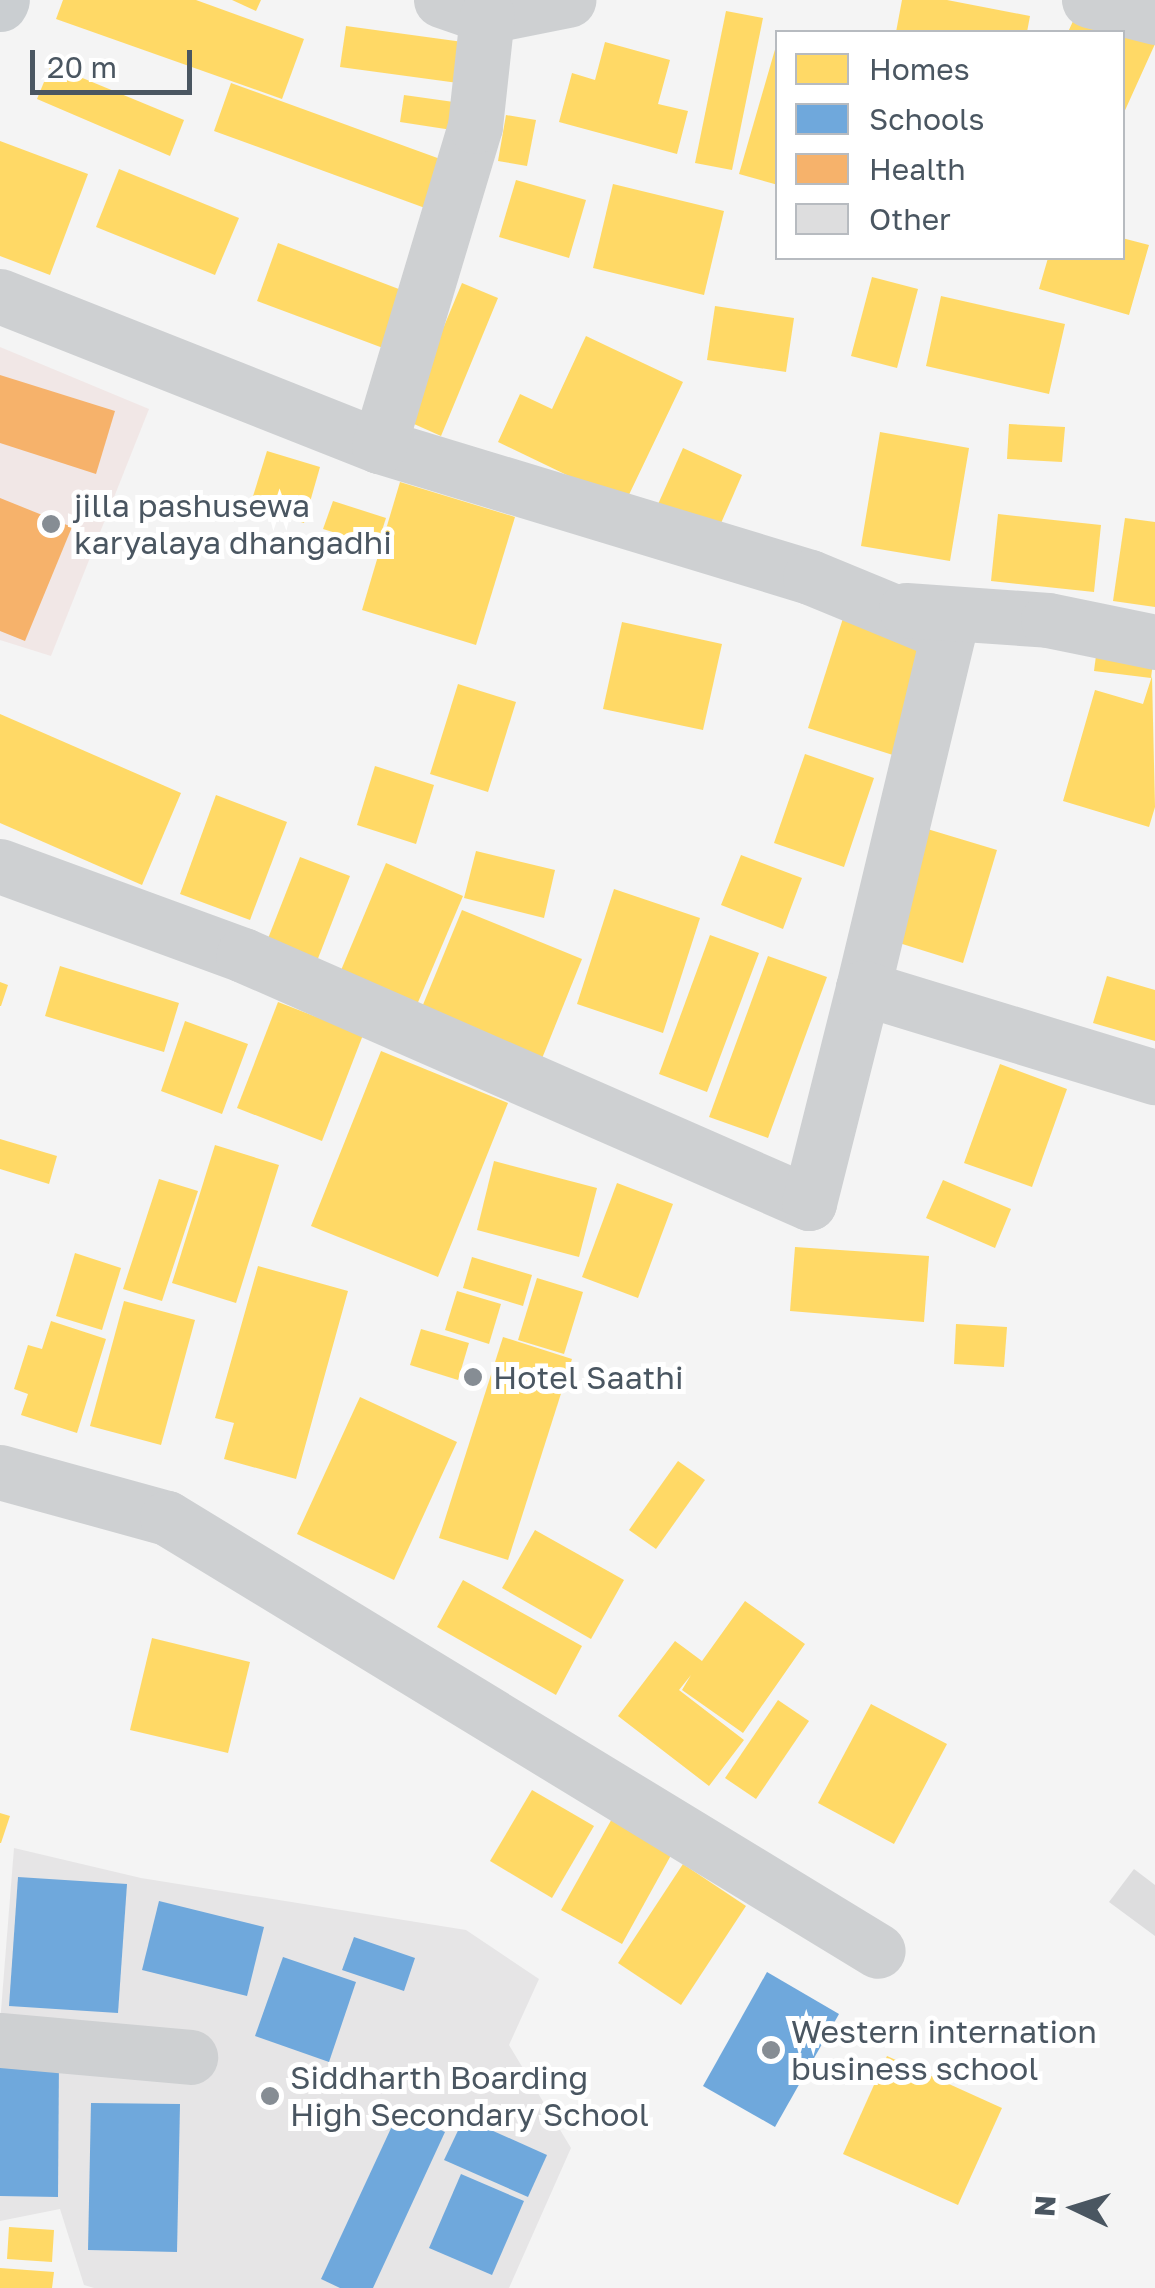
<!DOCTYPE html>
<style>
body{margin:0}
#map{position:relative;width:1155px;height:2288px;overflow:hidden;background:#f4f4f4;font-family:"Golos Text",sans-serif}
div>[style]{position:absolute}
.education>*{inset:0;background:#e6e5e6}
.medical>*{inset:0;background:#f1e7e6}
.homes>*{inset:0;background:#ffd966}
.schools>*{inset:0;background:#6fa8dc}
.health>*{inset:0;background:#f6b26b}
.building>*{inset:0;background:#ddddde}
.minor>*{height:55px;margin:-27.5px;padding:0 27.5px;transform-origin:27.5px;border-radius:27.5px;background:#ced0d2}
.major>*{height:55px;margin:-27.5px;padding:0 27.5px;transform-origin:27.5px;border-radius:27.5px;background:#caced1}
.dots>*{width:28px;height:28px;translate:-50% -50%;box-sizing:border-box;border:5px solid #fff;border-radius:50%}
span{translate:-50% -50%;white-space:nowrap;text-align:center;line-height:1.15;-webkit-text-stroke:10px #fff;paint-order:stroke}
.poi-label{font-size:32px;color:#4a5661}
.left{translate:0 -50%;text-align:left}
.legend{position:absolute;left:775px;top:30px;width:350px;height:230px;box-sizing:border-box;background:#fff;border:2px solid #b7bbc0;margin:0;padding:12px 18px;list-style:none;font-size:30px;color:#4a5661}
.legend li{display:flex;align-items:center;gap:20px;height:50px}
.legend b{width:50px;border:2px solid #b7bbc0}
.north{position:absolute;left:1025px;top:2158px;width:100px;height:100px;-webkit-text-stroke:8px #fff;paint-order:stroke;rotate:274deg;font-size:28px;font-weight:700;line-height:40px;text-align:center;color:#4a5661}
.north::after{content:'';display:block;margin:auto;width:35px;height:45px;background:#4a5661;clip-path:polygon(50% 0,100% 100%,50% 72%,0 100%)}
.scale{position:absolute;left:30px;top:50px;width:162px;height:45px;box-sizing:border-box;border:5px solid #4a5661;border-top:0;padding-left:12px;font-size:30px;line-height:35px;white-space:nowrap;color:#4a5661;-webkit-text-stroke:8px #fff;paint-order:stroke}
</style>
<div id="map">
<div class="education">
<div style="clip-path:polygon(14px 1848px,141px 1878px,466px 1930px,539px 1979px,509px 2045px,571px 2148px,509px 2288px,94px 2288px,84px 2285px,60px 2209px,0 2221px,0 2023px)"></div>
</div>
<div class="medical">
<div style="clip-path:polygon(0 347px,149px 409px,51px 656px,0 640px)"></div>
</div>
<div class="homes">
<div style="clip-path:polygon(63px 0,196px 0,304px 39px,282px 99px,56px 19px)"></div>
<div style="clip-path:polygon(232px 0,261px 0,256px 11px)"></div>
<div style="clip-path:polygon(902px 0,947px 0,1030px 16px,1027px 32px,896px 32px)"></div>
<div style="clip-path:polygon(1080px 6px,1155px 44px,1122px 117px,1122px 32px,1068px 32px)"></div>
<div style="clip-path:polygon(726px 11px,763px 18px,732px 170px,695px 163px)"></div>
<div style="clip-path:polygon(346px 26px,463px 42px,458px 83px,340px 67px)"></div>
<div style="clip-path:polygon(605px 42px,670px 60px,658px 104px,688px 111px,677px 154px,559px 122px,572px 73px,595px 80px)"></div>
<div style="clip-path:polygon(776px 46px,778px 46px,778px 185px,739px 174px)"></div>
<div style="clip-path:polygon(51px 65px,184px 120px,170px 156px,37px 99px)"></div>
<div style="clip-path:polygon(231px 83px,443px 160px,425px 208px,214px 131px)"></div>
<div style="clip-path:polygon(404px 95px,468px 104px,465px 132px,400px 122px)"></div>
<div style="clip-path:polygon(506px 115px,536px 120px,527px 166px,498px 161px)"></div>
<div style="clip-path:polygon(0 141px,88px 174px,50px 275px,0 256px)"></div>
<div style="clip-path:polygon(119px 169px,239px 218px,215px 275px,96px 227px)"></div>
<div style="clip-path:polygon(516px 180px,586px 200px,569px 258px,499px 237px)"></div>
<div style="clip-path:polygon(613px 184px,724px 211px,704px 295px,593px 268px)"></div>
<div style="clip-path:polygon(1122px 238px,1149px 245px,1129px 315px,1039px 289px,1048px 258px,1122px 258px)"></div>
<div style="clip-path:polygon(278px 243px,404px 291px,383px 348px,257px 301px)"></div>
<div style="clip-path:polygon(872px 277px,918px 289px,897px 368px,851px 356px)"></div>
<div style="clip-path:polygon(462px 283px,498px 298px,441px 436px,405px 420px)"></div>
<div style="clip-path:polygon(941px 296px,1065px 324px,1049px 394px,926px 366px)"></div>
<div style="clip-path:polygon(715px 306px,794px 318px,786px 372px,707px 360px)"></div>
<div style="clip-path:polygon(586px 336px,683px 382px,625px 503px,498px 442px,520px 394px,552px 409px)"></div>
<div style="clip-path:polygon(1009px 424px,1065px 427px,1062px 462px,1007px 459px)"></div>
<div style="clip-path:polygon(880px 432px,969px 448px,950px 561px,861px 546px)"></div>
<div style="clip-path:polygon(683px 448px,742px 475px,715px 537px,655px 511px)"></div>
<div style="clip-path:polygon(267px 451px,320px 467px,304px 523px,250px 506px)"></div>
<div style="clip-path:polygon(400px 482px,515px 517px,476px 645px,362px 610px)"></div>
<div style="clip-path:polygon(333px 501px,386px 518px,377px 546px,323px 529px)"></div>
<div style="clip-path:polygon(998px 514px,1101px 525px,1094px 592px,991px 581px)"></div>
<div style="clip-path:polygon(1125px 518px,1155px 522px,1155px 607px,1113px 601px)"></div>
<div style="clip-path:polygon(845px 612px,932px 639px,896px 756px,808px 728px)"></div>
<div style="clip-path:polygon(622px 622px,722px 644px,703px 730px,603px 709px)"></div>
<div style="clip-path:polygon(1098px 640px,1155px 647px,1151px 678px,1094px 671px)"></div>
<div style="clip-path:polygon(1152px 676px,1155px 807px,1149px 827px,1063px 801px,1095px 690px,1143px 704px)"></div>
<div style="clip-path:polygon(458px 684px,516px 702px,488px 792px,430px 774px)"></div>
<div style="clip-path:polygon(0 714px,181px 793px,142px 885px,0 823px)"></div>
<div style="clip-path:polygon(805px 754px,874px 778px,844px 867px,774px 843px)"></div>
<div style="clip-path:polygon(375px 766px,434px 785px,416px 844px,357px 825px)"></div>
<div style="clip-path:polygon(216px 795px,287px 822px,250px 920px,180px 894px)"></div>
<div style="clip-path:polygon(914px 825px,997px 850px,963px 963px,880px 937px)"></div>
<div style="clip-path:polygon(476px 851px,555px 870px,544px 918px,464px 898px)"></div>
<div style="clip-path:polygon(741px 855px,802px 878px,783px 929px,721px 905px)"></div>
<div style="clip-path:polygon(300px 857px,350px 876px,317px 961px,267px 941px)"></div>
<div style="clip-path:polygon(386px 863px,463px 896px,416px 1007px,339px 975px)"></div>
<div style="clip-path:polygon(614px 889px,700px 918px,663px 1033px,577px 1004px)"></div>
<div style="clip-path:polygon(462px 910px,582px 959px,541px 1061px,420px 1012px)"></div>
<div style="clip-path:polygon(710px 935px,759px 953px,707px 1092px,659px 1074px)"></div>
<div style="clip-path:polygon(768px 956px,827px 977px,768px 1138px,709px 1117px)"></div>
<div style="clip-path:polygon(60px 966px,179px 1003px,164px 1052px,45px 1016px)"></div>
<div style="clip-path:polygon(1107px 976px,1155px 990px,1155px 1041px,1093px 1023px)"></div>
<div style="clip-path:polygon(0 982px,8px 985px,1px 1006px,0 1006px)"></div>
<div style="clip-path:polygon(278px 1002px,363px 1035px,322px 1141px,237px 1108px)"></div>
<div style="clip-path:polygon(185px 1021px,248px 1044px,222px 1114px,161px 1091px)"></div>
<div style="clip-path:polygon(381px 1051px,508px 1103px,438px 1277px,311px 1226px)"></div>
<div style="clip-path:polygon(1000px 1064px,1067px 1089px,1032px 1187px,964px 1163px)"></div>
<div style="clip-path:polygon(0 1139px,57px 1156px,49px 1184px,0 1169px)"></div>
<div style="clip-path:polygon(215px 1145px,279px 1165px,236px 1303px,172px 1283px)"></div>
<div style="clip-path:polygon(494px 1161px,597px 1188px,579px 1257px,477px 1230px)"></div>
<div style="clip-path:polygon(159px 1179px,198px 1191px,162px 1301px,123px 1289px)"></div>
<div style="clip-path:polygon(943px 1180px,1011px 1209px,995px 1248px,926px 1218px)"></div>
<div style="clip-path:polygon(617px 1183px,673px 1204px,638px 1298px,582px 1277px)"></div>
<div style="clip-path:polygon(795px 1247px,929px 1256px,924px 1322px,790px 1311px)"></div>
<div style="clip-path:polygon(75px 1253px,121px 1268px,102px 1330px,56px 1316px)"></div>
<div style="clip-path:polygon(472px 1257px,532px 1275px,523px 1306px,463px 1288px)"></div>
<div style="clip-path:polygon(258px 1266px,348px 1291px,296px 1479px,224px 1459px,234px 1423px,215px 1418px)"></div>
<div style="clip-path:polygon(537px 1278px,583px 1292px,564px 1354px,518px 1340px)"></div>
<div style="clip-path:polygon(457px 1291px,501px 1304px,489px 1344px,445px 1330px)"></div>
<div style="clip-path:polygon(124px 1301px,195px 1320px,161px 1445px,90px 1426px)"></div>
<div style="clip-path:polygon(51px 1321px,106px 1339px,77px 1433px,21px 1415px,28px 1394px,14px 1389px,28px 1345px,42px 1349px)"></div>
<div style="clip-path:polygon(956px 1324px,1007px 1327px,1004px 1367px,954px 1364px)"></div>
<div style="clip-path:polygon(421px 1329px,469px 1343px,458px 1380px,410px 1365px)"></div>
<div style="clip-path:polygon(503px 1337px,572px 1359px,508px 1560px,439px 1538px)"></div>
<div style="clip-path:polygon(360px 1397px,457px 1442px,394px 1580px,297px 1534px)"></div>
<div style="clip-path:polygon(678px 1461px,705px 1480px,656px 1549px,629px 1530px)"></div>
<div style="clip-path:polygon(535px 1530px,624px 1580px,591px 1639px,502px 1588px)"></div>
<div style="clip-path:polygon(463px 1580px,582px 1646px,556px 1695px,437px 1627px)"></div>
<div style="clip-path:polygon(745px 1601px,805px 1644px,743px 1733px,682px 1690px,691px 1675px,679px 1690px,744px 1740px,709px 1786px,618px 1716px,675px 1641px,702px 1661px)"></div>
<div style="clip-path:polygon(152px 1638px,250px 1662px,228px 1753px,130px 1730px)"></div>
<div style="clip-path:polygon(778px 1700px,809px 1721px,756px 1799px,725px 1778px)"></div>
<div style="clip-path:polygon(871px 1704px,947px 1744px,894px 1844px,818px 1803px)"></div>
<div style="clip-path:polygon(532px 1790px,594px 1826px,552px 1898px,490px 1861px)"></div>
<div style="clip-path:polygon(0 1813px,10px 1816px,1px 1843px,0 1843px)"></div>
<div style="clip-path:polygon(614px 1815px,675px 1848px,622px 1944px,561px 1910px)"></div>
<div style="clip-path:polygon(683px 1864px,746px 1906px,681px 2005px,618px 1963px)"></div>
<div style="clip-path:polygon(887px 2056px,1002px 2108px,958px 2205px,843px 2154px)"></div>
<div style="clip-path:polygon(9px 2227px,54px 2230px,52px 2262px,7px 2259px)"></div>
<div style="clip-path:polygon(0 2268px,54px 2272px,52px 2288px,0 2288px)"></div>
</div>
<div class="schools">
<div style="clip-path:polygon(18px 1877px,127px 1884px,118px 2013px,9px 2006px)"></div>
<div style="clip-path:polygon(159px 1901px,264px 1927px,247px 1996px,142px 1970px)"></div>
<div style="clip-path:polygon(354px 1937px,415px 1958px,404px 1991px,342px 1970px)"></div>
<div style="clip-path:polygon(283px 1957px,356px 1982px,329px 2062px,255px 2036px)"></div>
<div style="clip-path:polygon(767px 1972px,839px 2014px,775px 2127px,703px 2086px)"></div>
<div style="clip-path:polygon(0 2057px,59px 2058px,58px 2197px,0 2196px)"></div>
<div style="clip-path:polygon(91px 2103px,180px 2104px,177px 2252px,88px 2250px)"></div>
<div style="clip-path:polygon(399px 2111px,445px 2132px,373px 2288px,340px 2288px,321px 2279px)"></div>
<div style="clip-path:polygon(464px 2118px,547px 2155px,528px 2197px,444px 2160px)"></div>
<div style="clip-path:polygon(461px 2174px,524px 2201px,492px 2275px,429px 2248px)"></div>
</div>
<div class="health">
<div style="clip-path:polygon(0 375px,115px 411px,96px 474px,0 443px)"></div>
<div style="clip-path:polygon(0 498px,72px 527px,25px 641px,0 631px)"></div>
</div>
<div class="building">
<div style="clip-path:polygon(1134px 1869px,1155px 1885px,1155px 1936px,1109px 1902px)"></div>
</div>
<div class="minor">
<div style="left:441px;top:0;width:49px;rotate:19.2deg"></div>
<div style="left:487px;top:16px;width:83px;rotate:-11.2deg"></div>
<div style="left:1089px;top:0;width:68px;rotate:14.4deg"></div>
<div style="left:0;top:296px;width:408px;rotate:21.6deg"></div>
<div style="left:379px;top:446px;width:450px;rotate:16.9deg"></div>
<div style="left:810px;top:577px;width:149px;rotate:22.4deg"></div>
<div style="left:948px;top:634px;width:364px;rotate:103.5deg"></div>
<div style="left:379px;top:446px;width:334px;rotate:-73.3deg"></div>
<div style="left:475px;top:126px;width:111px;rotate:-83.8deg"></div>
<div style="left:906px;top:610px;width:142px;rotate:4deg"></div>
<div style="left:1048px;top:620px;width:109px;rotate:11.6deg"></div>
<div style="left:0;top:866px;width:259px;rotate:20.1deg"></div>
<div style="left:243px;top:955px;width:618px;rotate:23.66deg"></div>
<div style="left:809px;top:1203px;width:222px;rotate:-75.9deg"></div>
<div style="left:863px;top:988px;width:305px;rotate:17deg"></div>
<div style="left:0;top:1472px;width:173px;rotate:15.4deg"></div>
<div style="left:167px;top:1518px;width:832px;rotate:31.34deg"></div>
<div style="left:0;top:2040px;width:191px;rotate:5.1deg"></div>
</div>
<div class="major">
<div style="left:0;top:4px;width:4px;rotate:-63deg"></div>
</div>
<div class="dots">
<div style="left:51px;top:524px;background:#868d94"></div>
<div style="left:473px;top:1377px;background:#868d94"></div>
<div style="left:771px;top:2050px;background:#868d94"></div>
<div style="left:270px;top:2096px;background:#868d94"></div>
</div>
<div class="poi-label">
<span class="left" style="left:74px;top:524px">jilla pashusewa<br>karyalaya dhangadhi</span>
<span class="left" style="left:493px;top:1377px">Hotel Saathi</span>
<span class="left" style="left:791px;top:2050px">Western internation<br>business school</span>
<span class="left" style="left:290px;top:2096px">Siddharth Boarding<br>High Secondary School</span>
</div>
<ul class="legend">
<li><b style="height:28px;background:#ffd966"></b>Homes</li>
<li><b style="height:28px;background:#6fa8dc"></b>Schools</li>
<li><b style="height:28px;background:#f6b26b"></b>Health</li>
<li><b style="height:28px;background:#ddddde"></b>Other</li>
</ul>
<div class="north">N</div>
<div class="scale">20 m</div>
</div>
